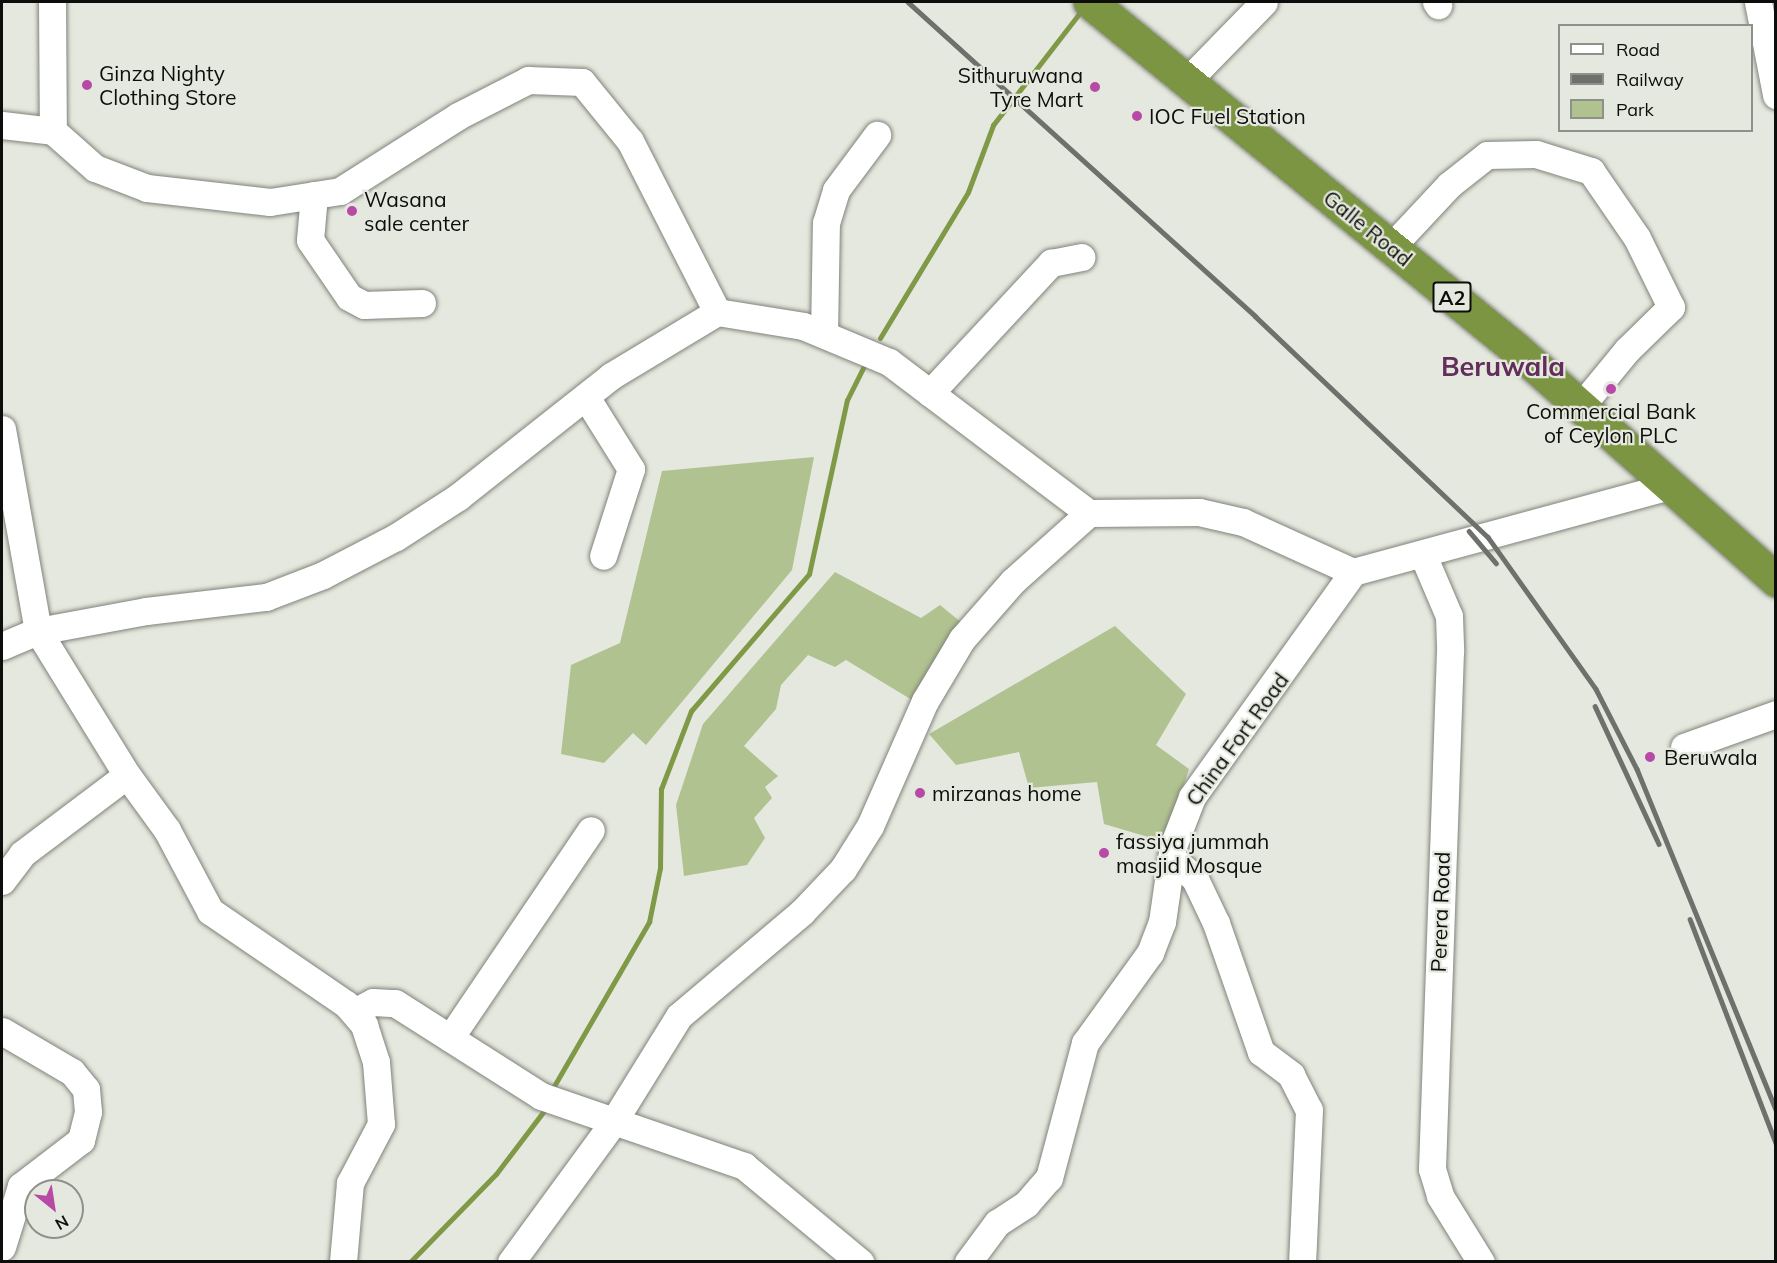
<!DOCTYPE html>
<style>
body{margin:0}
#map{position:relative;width:1777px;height:1263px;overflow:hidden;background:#e4e8de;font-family:Mulish,sans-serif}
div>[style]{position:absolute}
.green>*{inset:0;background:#b1c291}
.stream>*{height:5px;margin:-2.5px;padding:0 2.5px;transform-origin:2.5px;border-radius:2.5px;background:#809946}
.roads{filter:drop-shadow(0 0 2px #80837a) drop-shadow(0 0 2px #80837a)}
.minor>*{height:27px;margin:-13.5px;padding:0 13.5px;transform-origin:13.5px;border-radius:13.5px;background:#fff}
.highway>*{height:33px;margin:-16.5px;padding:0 16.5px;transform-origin:16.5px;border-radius:16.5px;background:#7c9542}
.rail>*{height:4.5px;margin:-2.25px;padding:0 2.25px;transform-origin:2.25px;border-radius:2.25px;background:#6e716b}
.dots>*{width:16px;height:16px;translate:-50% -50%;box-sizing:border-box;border:3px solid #e4e8de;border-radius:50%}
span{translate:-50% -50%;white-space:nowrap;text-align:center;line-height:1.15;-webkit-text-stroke:4.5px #e4e8de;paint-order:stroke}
.shield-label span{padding:2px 4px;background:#e4e8de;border:2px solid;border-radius:4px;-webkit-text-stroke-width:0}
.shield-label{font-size:20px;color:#0d0e0b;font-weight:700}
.poi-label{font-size:21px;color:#0d0e0b}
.left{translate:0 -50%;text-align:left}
.right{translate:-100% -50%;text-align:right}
.street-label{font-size:21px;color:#0d0e0b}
.district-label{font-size:27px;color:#632d5b;font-weight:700}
.frame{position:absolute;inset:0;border:3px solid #0d0e0b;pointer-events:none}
.legend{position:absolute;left:1558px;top:24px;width:195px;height:108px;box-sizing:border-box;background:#e4e8de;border:2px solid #8e918a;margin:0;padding:8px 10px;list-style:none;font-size:18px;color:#0d0e0b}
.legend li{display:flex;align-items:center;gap:12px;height:30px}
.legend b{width:30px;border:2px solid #8e918a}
.north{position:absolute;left:24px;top:1179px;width:60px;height:60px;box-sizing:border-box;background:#e4e8de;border:2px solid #8e918a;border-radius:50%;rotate:150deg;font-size:16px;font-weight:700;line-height:24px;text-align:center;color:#0d0e0b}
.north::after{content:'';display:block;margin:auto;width:21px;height:27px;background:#b749a7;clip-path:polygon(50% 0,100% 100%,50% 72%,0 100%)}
</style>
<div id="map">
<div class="green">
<div style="clip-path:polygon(814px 457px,792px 570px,646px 745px,633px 733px,604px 763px,561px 754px,571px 665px,620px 643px,662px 471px)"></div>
<div style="clip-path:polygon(835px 572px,921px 618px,940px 605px,962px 623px,912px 700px,846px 660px,835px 667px,808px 655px,781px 685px,776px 709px,744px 746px,778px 776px,765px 787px,772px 798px,754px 818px,765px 838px,747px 865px,684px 876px,676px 805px,703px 724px)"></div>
<div style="clip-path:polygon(1115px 626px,1186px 694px,1156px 745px,1189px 769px,1165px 842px,1104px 824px,1097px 782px,1029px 788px,1019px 752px,956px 765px,929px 734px)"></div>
</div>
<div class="stream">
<div style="left:880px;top:338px;width:170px;rotate:-58.9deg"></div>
<div style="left:968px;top:192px;width:72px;rotate:-69.5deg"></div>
<div style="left:993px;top:125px;width:145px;rotate:-52.3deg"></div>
<div style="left:554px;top:1086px;width:190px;rotate:-59.9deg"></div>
<div style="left:649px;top:922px;width:55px;rotate:-78.5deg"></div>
<div style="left:660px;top:868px;width:79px;rotate:-89.3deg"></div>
<div style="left:661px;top:789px;width:84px;rotate:-69deg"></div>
<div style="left:691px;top:711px;width:181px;rotate:-49.3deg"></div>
<div style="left:809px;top:574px;width:178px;rotate:-77.7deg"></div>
<div style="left:847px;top:400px;width:42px;rotate:-63.4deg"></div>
<div style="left:410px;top:1262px;width:123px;rotate:-45.7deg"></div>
<div style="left:496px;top:1174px;width:78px;rotate:-52.8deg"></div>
</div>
<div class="roads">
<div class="minor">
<div style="left:52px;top:2px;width:129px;rotate:89.6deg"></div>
<div style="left:1436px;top:2px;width:4px;rotate:56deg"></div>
<div style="left:1758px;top:2px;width:95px;rotate:79deg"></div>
<div style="left:1187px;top:81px;width:110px;rotate:-45.7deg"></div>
<div style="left:2px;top:125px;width:51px;rotate:6.7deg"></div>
<div style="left:53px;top:131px;width:56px;rotate:41.4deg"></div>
<div style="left:95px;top:168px;width:56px;rotate:21deg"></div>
<div style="left:147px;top:188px;width:124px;rotate:6.5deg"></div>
<div style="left:270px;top:202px;width:71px;rotate:-8.9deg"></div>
<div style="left:340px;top:191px;width:140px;rotate:-32.4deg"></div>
<div style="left:458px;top:116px;width:79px;rotate:-27.2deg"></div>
<div style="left:528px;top:80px;width:54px;rotate:2.1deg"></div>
<div style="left:582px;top:82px;width:76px;rotate:50.9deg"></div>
<div style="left:630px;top:141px;width:192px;rotate:63deg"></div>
<div style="left:314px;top:195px;width:45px;rotate:95.1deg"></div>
<div style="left:310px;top:240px;width:69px;rotate:55.6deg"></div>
<div style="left:349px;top:297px;width:17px;rotate:28deg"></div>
<div style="left:364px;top:305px;width:58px;rotate:-2deg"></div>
<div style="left:1391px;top:247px;width:85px;rotate:-46.9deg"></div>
<div style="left:1449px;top:185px;width:48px;rotate:-38.3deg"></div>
<div style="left:1487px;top:155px;width:49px;rotate:-1.2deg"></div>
<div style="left:1536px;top:154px;width:58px;rotate:17.2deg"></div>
<div style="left:1591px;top:171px;width:81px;rotate:55.5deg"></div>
<div style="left:1637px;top:238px;width:77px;rotate:63.8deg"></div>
<div style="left:1671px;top:307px;width:62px;rotate:135.7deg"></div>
<div style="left:1627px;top:350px;width:72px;rotate:129.4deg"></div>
<div style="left:824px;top:334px;width:111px;rotate:-89deg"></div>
<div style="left:826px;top:223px;width:34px;rotate:-73deg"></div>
<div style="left:836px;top:190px;width:69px;rotate:-53.3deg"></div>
<div style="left:930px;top:393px;width:178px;rotate:-47.1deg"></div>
<div style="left:1051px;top:263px;width:31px;rotate:-11deg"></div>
<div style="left:586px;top:397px;width:85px;rotate:58deg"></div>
<div style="left:631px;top:469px;width:91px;rotate:107.8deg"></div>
<div style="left:2px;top:429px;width:205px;rotate:79.9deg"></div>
<div style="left:38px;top:631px;width:169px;rotate:58.3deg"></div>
<div style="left:127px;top:775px;width:68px;rotate:54deg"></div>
<div style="left:167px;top:830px;width:92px;rotate:62deg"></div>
<div style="left:210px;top:911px;width:165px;rotate:34.4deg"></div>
<div style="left:346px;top:1004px;width:28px;rotate:49deg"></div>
<div style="left:364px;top:1025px;width:39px;rotate:72deg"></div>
<div style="left:376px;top:1062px;width:62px;rotate:85.4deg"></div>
<div style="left:381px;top:1124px;width:67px;rotate:117.7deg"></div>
<div style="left:350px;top:1183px;width:79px;rotate:95.1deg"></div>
<div style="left:1423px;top:555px;width:66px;rotate:66.9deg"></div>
<div style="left:1449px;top:616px;width:35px;rotate:88deg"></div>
<div style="left:1450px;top:651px;width:518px;rotate:91.99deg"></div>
<div style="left:1432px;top:1169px;width:28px;rotate:73deg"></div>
<div style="left:1440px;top:1196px;width:78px;rotate:58.2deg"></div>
<div style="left:2px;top:646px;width:39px;rotate:-23deg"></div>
<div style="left:38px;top:631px;width:110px;rotate:-10.5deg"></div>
<div style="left:146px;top:611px;width:121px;rotate:-6.7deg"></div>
<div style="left:266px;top:597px;width:61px;rotate:-21.1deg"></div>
<div style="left:323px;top:575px;width:82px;rotate:-27.5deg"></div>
<div style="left:396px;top:537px;width:74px;rotate:-32.8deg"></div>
<div style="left:458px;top:497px;width:195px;rotate:-38.3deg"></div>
<div style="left:611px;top:376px;width:124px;rotate:-31.1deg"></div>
<div style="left:717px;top:312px;width:87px;rotate:9.2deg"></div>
<div style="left:803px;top:326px;width:93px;rotate:22.7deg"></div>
<div style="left:889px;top:362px;width:251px;rotate:37.1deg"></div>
<div style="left:1089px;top:513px;width:110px;rotate:-0.5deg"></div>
<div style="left:1199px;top:512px;width:45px;rotate:12.8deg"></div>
<div style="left:1243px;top:522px;width:121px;rotate:24.4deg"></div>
<div style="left:1684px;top:747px;width:98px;rotate:-19.7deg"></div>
<div style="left:1172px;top:858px;width:31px;rotate:42deg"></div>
<div style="left:1195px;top:879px;width:49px;rotate:64.5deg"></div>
<div style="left:1216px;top:923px;width:137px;rotate:70.8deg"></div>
<div style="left:1261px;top:1052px;width:38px;rotate:37deg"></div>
<div style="left:1291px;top:1075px;width:39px;rotate:63deg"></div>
<div style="left:1309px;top:1110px;width:152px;rotate:92.6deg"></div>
<div style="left:2px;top:881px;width:34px;rotate:-53deg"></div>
<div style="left:22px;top:854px;width:131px;rotate:-37deg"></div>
<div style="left:354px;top:1012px;width:21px;rotate:-28deg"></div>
<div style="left:373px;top:1002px;width:22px;rotate:3deg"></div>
<div style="left:395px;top:1003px;width:173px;rotate:32.5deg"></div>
<div style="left:541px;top:1096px;width:215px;rotate:19deg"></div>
<div style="left:744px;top:1166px;width:151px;rotate:39.6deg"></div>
<div style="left:2px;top:1031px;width:81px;rotate:30.4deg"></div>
<div style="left:72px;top:1072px;width:22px;rotate:51deg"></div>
<div style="left:86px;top:1089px;width:23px;rotate:85deg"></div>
<div style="left:88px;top:1112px;width:29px;rotate:104deg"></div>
<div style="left:81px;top:1140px;width:76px;rotate:142.5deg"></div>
<div style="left:21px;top:1186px;width:64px;rotate:107.3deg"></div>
<div style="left:450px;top:1038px;width:251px;rotate:-55.9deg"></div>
<div style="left:511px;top:1262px;width:171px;rotate:-53.8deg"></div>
<div style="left:612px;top:1124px;width:127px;rotate:-58.2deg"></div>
<div style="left:679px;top:1016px;width:161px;rotate:-40.2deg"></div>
<div style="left:802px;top:912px;width:59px;rotate:-46.4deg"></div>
<div style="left:843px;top:869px;width:51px;rotate:-57.9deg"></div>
<div style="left:870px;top:826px;width:137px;rotate:-66.3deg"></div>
<div style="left:925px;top:701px;width:72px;rotate:-59.2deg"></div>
<div style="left:962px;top:639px;width:77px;rotate:-48.7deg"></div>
<div style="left:1013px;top:581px;width:102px;rotate:-41.8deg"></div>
<div style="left:968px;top:1262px;width:49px;rotate:-53.4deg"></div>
<div style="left:997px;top:1223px;width:35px;rotate:-33deg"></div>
<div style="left:1026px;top:1204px;width:35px;rotate:-49deg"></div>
<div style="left:1049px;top:1178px;width:140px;rotate:-75.1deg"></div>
<div style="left:1085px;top:1043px;width:111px;rotate:-54.2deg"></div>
<div style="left:1150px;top:953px;width:33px;rotate:-69deg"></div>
<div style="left:1162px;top:922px;width:77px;rotate:-81.8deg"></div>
<div style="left:1173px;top:846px;width:53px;rotate:-68.8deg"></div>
<div style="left:1192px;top:797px;width:277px;rotate:-54.4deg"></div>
<div style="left:1353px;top:572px;width:328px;rotate:-15.2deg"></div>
</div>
<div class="highway">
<div style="left:1090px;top:2px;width:549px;rotate:39.16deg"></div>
<div style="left:1516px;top:349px;width:348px;rotate:41.6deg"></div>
</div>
</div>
<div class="rail">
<div style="left:908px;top:2px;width:468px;rotate:42.1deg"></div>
<div style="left:1255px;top:316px;width:321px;rotate:43.5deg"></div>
<div style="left:1488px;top:537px;width:186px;rotate:54.6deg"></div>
<div style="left:1596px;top:689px;width:90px;rotate:62.9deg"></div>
<div style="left:1637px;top:769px;width:368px;rotate:67.8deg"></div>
<div style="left:1469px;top:531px;width:42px;rotate:49.8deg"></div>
<div style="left:1595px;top:706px;width:152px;rotate:65.1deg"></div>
<div style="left:1690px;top:919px;width:240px;rotate:69deg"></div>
</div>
<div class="dots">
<div style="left:87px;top:85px;background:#b749a7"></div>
<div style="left:1095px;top:87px;background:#b749a7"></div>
<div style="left:1137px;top:116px;background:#b749a7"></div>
<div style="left:352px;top:211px;background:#b749a7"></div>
<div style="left:1611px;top:389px;background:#b749a7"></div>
<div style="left:1650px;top:757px;background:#b749a7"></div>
<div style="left:920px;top:793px;background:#b749a7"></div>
<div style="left:1104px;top:853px;background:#b749a7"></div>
</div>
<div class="shield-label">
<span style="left:1452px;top:297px">A2</span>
</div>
<div class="poi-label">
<span class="left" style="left:99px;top:85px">Ginza Nighty<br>Clothing Store</span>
<span class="right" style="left:1083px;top:87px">Sithuruwana<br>Tyre Mart</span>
<span class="left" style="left:1149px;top:116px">IOC Fuel Station</span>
<span class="left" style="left:364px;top:211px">Wasana<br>sale center</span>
<span style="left:1611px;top:423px">Commercial Bank<br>of Ceylon PLC</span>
<span class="left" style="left:1664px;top:757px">Beruwala</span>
<span class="left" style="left:932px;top:793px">mirzanas home</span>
<span class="left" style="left:1116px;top:853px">fassiya jummah<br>masjid Mosque</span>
</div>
<div class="street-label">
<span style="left:1368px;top:228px;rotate:39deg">Galle Road</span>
<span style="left:1237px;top:739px;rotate:-54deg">China Fort Road</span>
<span style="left:1440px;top:912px;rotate:-88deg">Perera Road</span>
</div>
<div class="district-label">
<span style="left:1503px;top:367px">Beruwala</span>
</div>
<div class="frame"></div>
<ul class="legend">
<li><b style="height:8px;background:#fff"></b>Road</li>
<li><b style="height:8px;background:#6e716b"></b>Railway</li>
<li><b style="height:16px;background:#b1c291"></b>Park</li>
</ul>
<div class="north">N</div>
</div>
